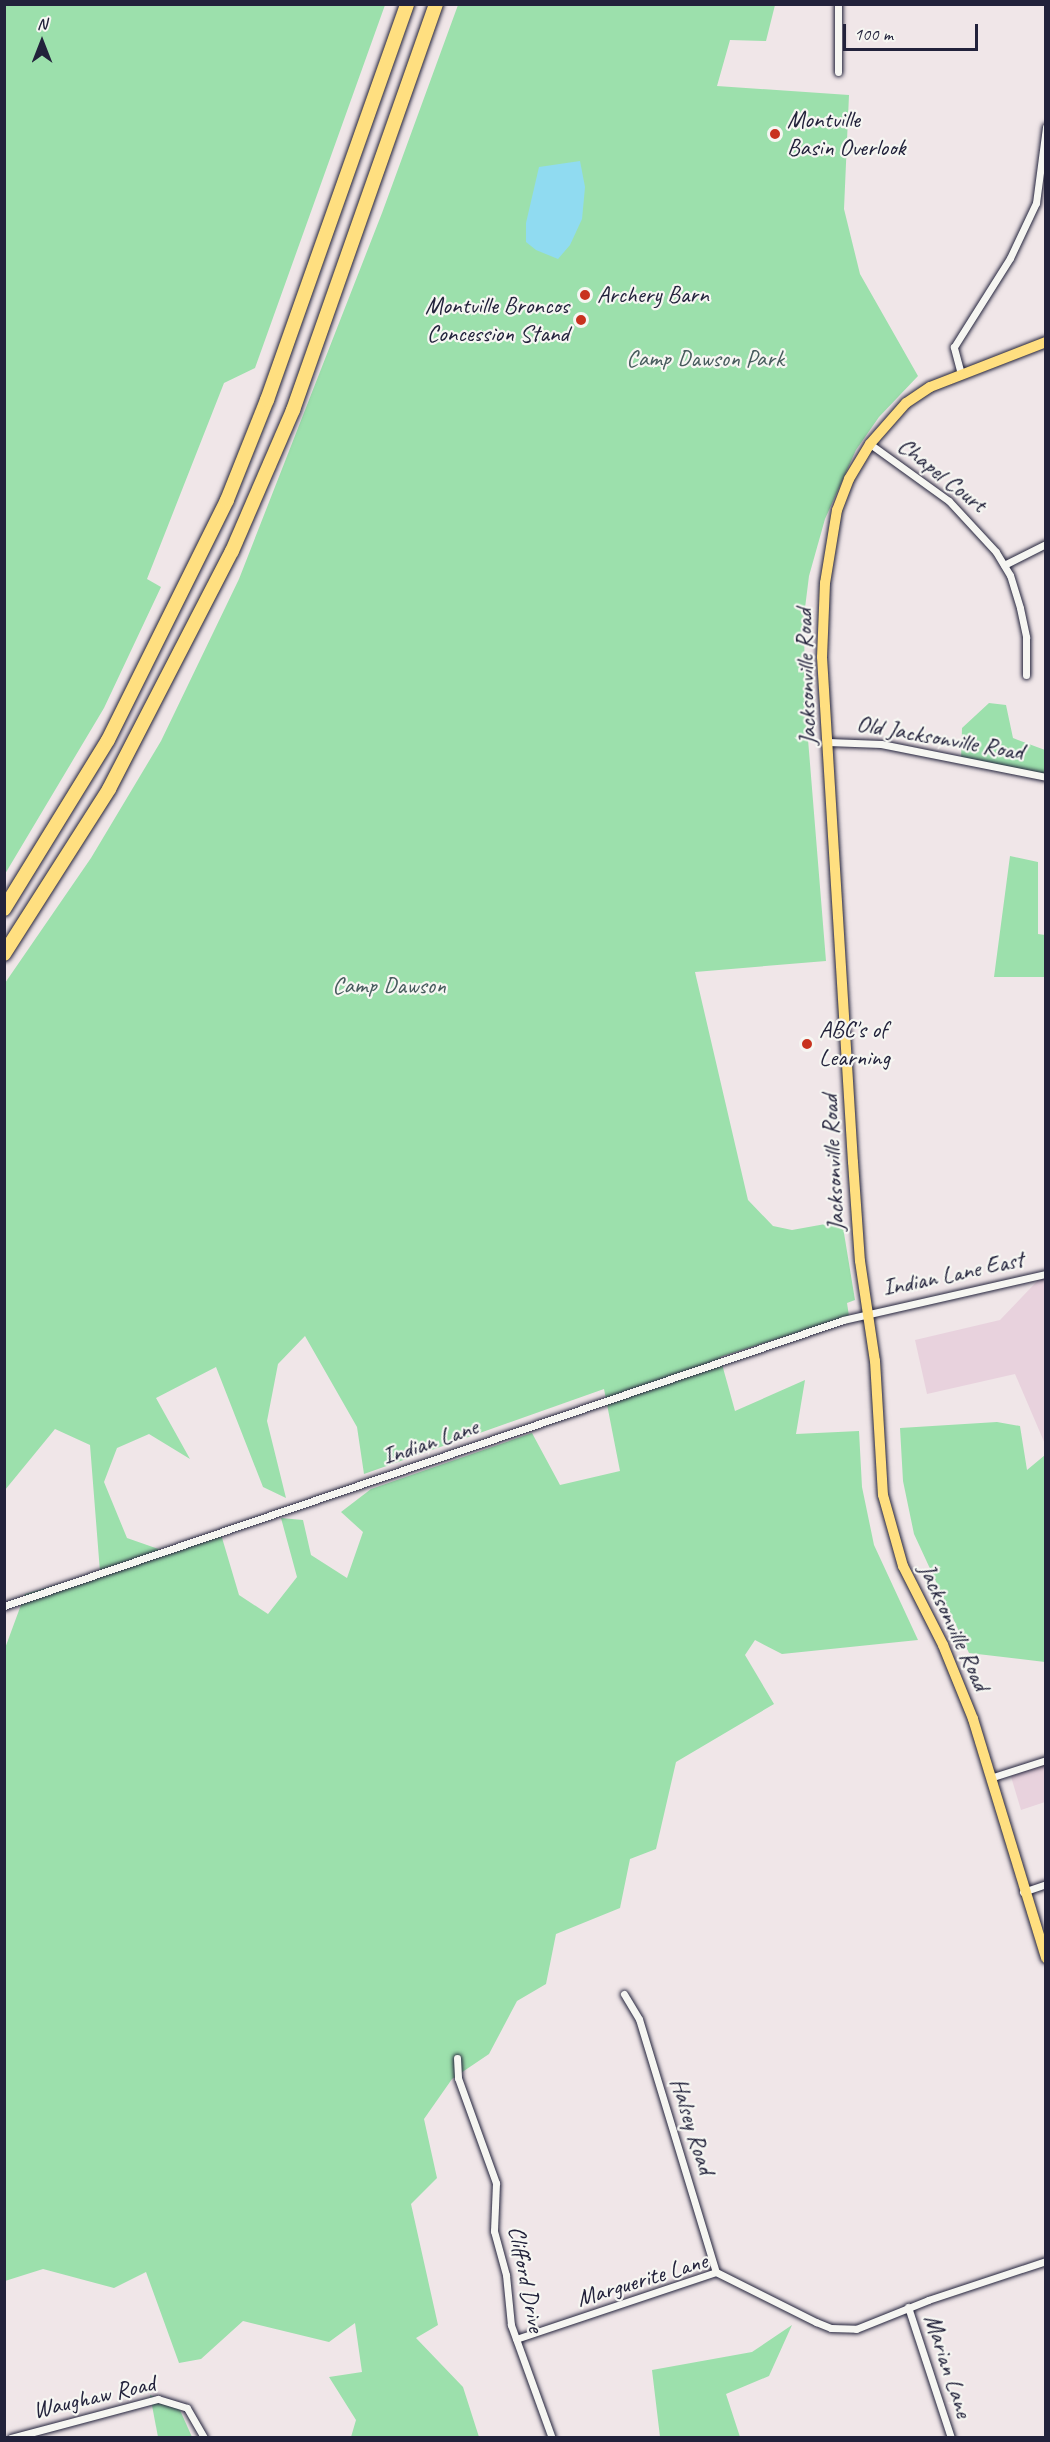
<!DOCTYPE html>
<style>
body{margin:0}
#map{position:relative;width:1050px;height:2442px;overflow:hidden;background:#f0e6e8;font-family:Caveat,sans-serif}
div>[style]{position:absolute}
.built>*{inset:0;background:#e8d2dd}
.green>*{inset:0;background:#9ce0ac}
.water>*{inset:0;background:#90dbf1}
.roads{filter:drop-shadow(0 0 2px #22223b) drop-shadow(0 0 2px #22223b)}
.minor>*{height:7px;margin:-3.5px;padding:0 3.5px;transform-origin:3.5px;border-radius:3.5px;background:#f6f6f2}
.primary>*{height:10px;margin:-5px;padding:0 5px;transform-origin:5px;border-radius:5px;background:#ffdf80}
.motorway>*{height:14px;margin:-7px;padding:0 7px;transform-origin:7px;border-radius:7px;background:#ffdf80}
.dots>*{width:16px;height:16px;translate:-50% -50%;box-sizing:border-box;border:3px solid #f6f6f2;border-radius:50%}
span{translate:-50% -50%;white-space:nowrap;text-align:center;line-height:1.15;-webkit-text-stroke:4.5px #f6f6f2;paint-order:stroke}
.poi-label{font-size:24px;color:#22223b}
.left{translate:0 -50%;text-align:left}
.right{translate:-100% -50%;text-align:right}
.park-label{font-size:24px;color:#475b5d}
.street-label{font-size:24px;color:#22223b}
.frame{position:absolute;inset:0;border:6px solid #22223b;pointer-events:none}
.north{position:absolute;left:12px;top:12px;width:60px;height:60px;-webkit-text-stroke:4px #f6f6f2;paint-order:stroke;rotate:0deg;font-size:16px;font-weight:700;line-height:24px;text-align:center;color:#22223b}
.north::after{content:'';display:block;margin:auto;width:21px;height:27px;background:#22223b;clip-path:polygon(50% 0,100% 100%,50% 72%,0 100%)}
.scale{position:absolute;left:843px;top:24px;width:135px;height:27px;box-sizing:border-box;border:3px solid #22223b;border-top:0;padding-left:8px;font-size:18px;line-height:21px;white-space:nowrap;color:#22223b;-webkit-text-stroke:4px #f6f6f2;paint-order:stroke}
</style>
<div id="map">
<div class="built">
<div style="clip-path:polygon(1045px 1273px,1045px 1444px,1015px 1374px,927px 1394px,915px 1340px,1000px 1320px)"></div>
<div style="clip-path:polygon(1045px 1757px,1045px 1802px,1021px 1810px,1009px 1770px)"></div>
</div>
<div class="green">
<div style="clip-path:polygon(5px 4px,385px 5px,255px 368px,224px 383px,147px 579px,161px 587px,104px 708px,5px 874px)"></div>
<div style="clip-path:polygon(evenodd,458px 5px,775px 5px,766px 41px,730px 40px,717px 86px,849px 95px,844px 209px,860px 274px,918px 376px,879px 417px,856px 450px,825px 519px,809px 576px,804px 616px,805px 702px,826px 961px,695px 972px,748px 1200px,773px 1226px,792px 1230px,842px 1221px,855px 1300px,847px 1303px,849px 1316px,720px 1357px,735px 1411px,805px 1380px,796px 1434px,859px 1431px,862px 1487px,874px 1545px,918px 1640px,782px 1654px,755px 1640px,745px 1655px,774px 1704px,676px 1762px,656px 1849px,630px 1859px,620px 1908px,556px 1934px,546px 1984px,517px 2001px,489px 2054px,452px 2079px,424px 2119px,437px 2178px,411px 2204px,438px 2325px,416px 2338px,463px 2387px,479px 2437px,351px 2437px,356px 2420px,329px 2377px,362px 2372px,355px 2323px,329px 2342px,243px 2321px,201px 2359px,179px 2363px,146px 2272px,114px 2288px,43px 2269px,5px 2281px,4px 1651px,25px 1594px,100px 1572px,90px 1445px,55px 1429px,5px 1490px,5px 983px,91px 858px,161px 741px,239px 579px,382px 213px,458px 5px,305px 1336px,357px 1427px,364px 1474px,604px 1389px,620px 1471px,560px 1485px,532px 1433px,371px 1489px,341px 1512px,363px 1532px,347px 1578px,311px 1555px,303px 1520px,281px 1518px,297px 1577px,268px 1614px,239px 1595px,220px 1531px,167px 1552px,127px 1538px,104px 1482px,117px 1448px,149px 1434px,190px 1459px,156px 1398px,216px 1367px,263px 1487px,286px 1498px,267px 1421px,278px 1364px,305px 1336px)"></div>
<div style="clip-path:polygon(989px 703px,1006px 705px,1013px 738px,1045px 750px,1045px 776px,961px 761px,962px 728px)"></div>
<div style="clip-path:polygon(1010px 856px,1038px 862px,1038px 934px,1045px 935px,1045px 977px,994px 977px)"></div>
<div style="clip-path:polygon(997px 1422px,1020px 1426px,1027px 1470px,1045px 1455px,1045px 1662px,969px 1653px,914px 1534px,903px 1481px,900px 1428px)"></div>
<div style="clip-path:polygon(792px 2325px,769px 2376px,726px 2394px,740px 2437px,660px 2437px,652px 2370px,752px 2352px)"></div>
<div style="clip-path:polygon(150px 2395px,179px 2408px,192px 2437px,158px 2437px)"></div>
</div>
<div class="water">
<div style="clip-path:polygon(580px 161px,585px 187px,582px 219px,570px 245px,558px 259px,536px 250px,526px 242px,526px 223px,539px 167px)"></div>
</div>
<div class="roads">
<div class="minor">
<div style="left:838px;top:72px;width:68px;rotate:-90deg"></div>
<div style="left:961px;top:374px;width:28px;rotate:-105deg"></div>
<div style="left:954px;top:347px;width:105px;rotate:-57.8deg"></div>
<div style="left:1010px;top:258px;width:61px;rotate:-64.7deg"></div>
<div style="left:1036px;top:203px;width:77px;rotate:-82.5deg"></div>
<div style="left:870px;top:444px;width:97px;rotate:35.8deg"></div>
<div style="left:949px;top:501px;width:69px;rotate:47.3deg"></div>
<div style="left:996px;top:552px;width:27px;rotate:59deg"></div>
<div style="left:1010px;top:575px;width:34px;rotate:73deg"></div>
<div style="left:1020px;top:608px;width:30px;rotate:78deg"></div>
<div style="left:1026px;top:637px;width:38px;rotate:90deg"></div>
<div style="left:1004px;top:565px;width:47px;rotate:-26.6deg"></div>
<div style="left:828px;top:742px;width:53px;rotate:2.2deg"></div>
<div style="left:881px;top:744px;width:168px;rotate:11.3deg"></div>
<div style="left:4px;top:1606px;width:886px;rotate:-18.82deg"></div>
<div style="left:843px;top:1320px;width:208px;rotate:-12.8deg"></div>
<div style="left:990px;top:1778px;width:59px;rotate:-17.8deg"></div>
<div style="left:1023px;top:1892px;width:24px;rotate:-19deg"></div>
<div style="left:624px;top:1994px;width:29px;rotate:59deg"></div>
<div style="left:639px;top:2019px;width:264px;rotate:73.1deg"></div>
<div style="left:457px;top:2058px;width:20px;rotate:87deg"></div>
<div style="left:458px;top:2078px;width:112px;rotate:70.1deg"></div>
<div style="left:496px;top:2183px;width:48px;rotate:92.4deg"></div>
<div style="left:494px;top:2231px;width:46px;rotate:74.7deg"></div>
<div style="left:506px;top:2275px;width:50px;rotate:84.3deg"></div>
<div style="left:511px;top:2325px;width:120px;rotate:70.1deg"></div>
<div style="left:908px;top:2307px;width:138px;rotate:71.8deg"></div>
<div style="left:516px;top:2339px;width:211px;rotate:-18.5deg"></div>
<div style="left:716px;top:2272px;width:112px;rotate:26.6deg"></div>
<div style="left:816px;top:2322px;width:16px;rotate:22deg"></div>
<div style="left:831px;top:2328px;width:25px;rotate:2deg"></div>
<div style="left:856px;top:2329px;width:78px;rotate:-21.9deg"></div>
<div style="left:928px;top:2300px;width:124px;rotate:-18.3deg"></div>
<div style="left:11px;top:2438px;width:152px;rotate:-14.9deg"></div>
<div style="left:158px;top:2399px;width:30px;rotate:17deg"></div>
<div style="left:187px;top:2408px;width:34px;rotate:60deg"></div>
</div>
<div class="primary">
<div style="left:1046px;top:342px;width:124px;rotate:158.8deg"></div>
<div style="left:930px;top:387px;width:29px;rotate:146deg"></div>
<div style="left:906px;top:403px;width:55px;rotate:131.3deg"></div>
<div style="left:870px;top:444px;width:41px;rotate:121deg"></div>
<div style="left:849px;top:479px;width:33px;rotate:111deg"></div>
<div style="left:837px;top:510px;width:74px;rotate:99.3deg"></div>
<div style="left:825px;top:583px;width:74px;rotate:92.3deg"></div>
<div style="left:822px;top:657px;width:506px;rotate:86.49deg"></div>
<div style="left:853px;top:1162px;width:99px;rotate:86deg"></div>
<div style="left:860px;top:1261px;width:101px;rotate:81.5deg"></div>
<div style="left:875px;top:1361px;width:134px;rotate:86.6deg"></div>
<div style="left:883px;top:1495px;width:74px;rotate:74.3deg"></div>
<div style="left:903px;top:1566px;width:89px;rotate:63.1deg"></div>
<div style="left:943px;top:1645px;width:80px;rotate:67.9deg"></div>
<div style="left:973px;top:1719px;width:250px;rotate:73deg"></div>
</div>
<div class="motorway">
<div style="left:4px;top:909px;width:198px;rotate:-58.4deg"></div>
<div style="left:108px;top:740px;width:268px;rotate:-63.6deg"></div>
<div style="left:227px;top:500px;width:108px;rotate:-68.2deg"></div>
<div style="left:267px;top:400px;width:420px;rotate:-70.5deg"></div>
<div style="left:4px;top:954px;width:196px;rotate:-57.5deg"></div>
<div style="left:109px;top:789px;width:268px;rotate:-62.7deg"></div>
<div style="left:232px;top:551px;width:154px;rotate:-66.6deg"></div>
<div style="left:293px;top:410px;width:430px;rotate:-70.6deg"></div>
</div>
</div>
<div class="dots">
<div style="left:775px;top:134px;background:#c8321e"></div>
<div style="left:585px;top:295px;background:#c8321e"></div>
<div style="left:581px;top:320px;background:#c8321e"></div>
<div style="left:807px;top:1044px;background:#c8321e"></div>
</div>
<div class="poi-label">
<span class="left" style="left:787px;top:134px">Montville<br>Basin Overlook</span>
<span class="left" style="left:597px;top:295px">Archery Barn</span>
<span class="right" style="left:569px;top:320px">Montville Broncos<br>Concession Stand</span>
<span class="left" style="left:819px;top:1044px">ABC's of<br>Learning</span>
</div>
<div class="park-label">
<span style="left:705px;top:359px">Camp Dawson Park</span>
<span style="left:389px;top:986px">Camp Dawson</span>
</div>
<div class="street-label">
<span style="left:942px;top:475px;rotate:38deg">Chapel Court</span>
<span style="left:806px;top:677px;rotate:-92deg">Jacksonville Road</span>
<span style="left:940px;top:738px;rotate:10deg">Old Jacksonville Road</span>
<span style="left:833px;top:1163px;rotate:-93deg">Jacksonville Road</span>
<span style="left:953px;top:1274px;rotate:-12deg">Indian Lane East</span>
<span style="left:430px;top:1442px;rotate:-19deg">Indian Lane</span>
<span style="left:954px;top:1627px;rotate:65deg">Jacksonville Road</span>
<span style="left:692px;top:2126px;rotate:73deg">Halsey Road</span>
<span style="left:526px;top:2279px;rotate:79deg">Clifford Drive</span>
<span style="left:642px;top:2280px;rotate:-17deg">Marguerite Lane</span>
<span style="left:948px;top:2366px;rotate:72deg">Marian Lane</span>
<span style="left:94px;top:2397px;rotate:-13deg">Waughaw Road</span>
</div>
<div class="frame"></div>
<div class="north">N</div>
<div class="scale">100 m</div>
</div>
